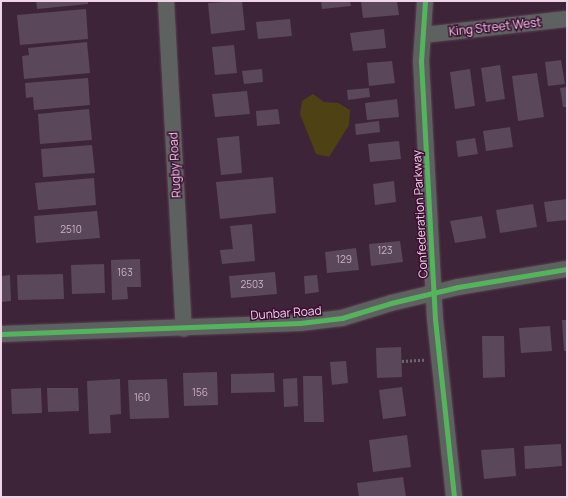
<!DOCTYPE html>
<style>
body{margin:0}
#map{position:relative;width:568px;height:498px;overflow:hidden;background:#3e2438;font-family:Manrope,sans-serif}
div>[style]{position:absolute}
.green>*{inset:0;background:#4e4113}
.building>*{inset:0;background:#5a475a}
.path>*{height:2.5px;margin-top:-1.25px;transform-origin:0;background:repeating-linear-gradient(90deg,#6c686c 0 2px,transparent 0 4px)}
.roads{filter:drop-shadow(0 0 1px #584253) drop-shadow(0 0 1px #584253)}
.minor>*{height:16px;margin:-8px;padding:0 8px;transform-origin:8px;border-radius:8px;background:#5d6260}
.cycleway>*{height:5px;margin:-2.5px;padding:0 2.5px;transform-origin:2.5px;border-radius:2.5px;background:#56b35d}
span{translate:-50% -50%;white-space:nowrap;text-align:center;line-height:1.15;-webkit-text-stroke:3px #3d0e33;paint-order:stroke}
.number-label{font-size:10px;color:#ccb1c5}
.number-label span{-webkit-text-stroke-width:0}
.street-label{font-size:12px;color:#f2d4e9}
.frame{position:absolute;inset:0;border:2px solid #f2d4e9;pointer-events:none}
</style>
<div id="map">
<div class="green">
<div style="clip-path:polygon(313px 94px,324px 102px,338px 103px,350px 110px,349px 125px,329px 157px,316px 154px,300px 114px,302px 101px)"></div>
</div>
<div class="building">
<div style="clip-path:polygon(36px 1px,88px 1px,88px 4px,37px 9px)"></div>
<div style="clip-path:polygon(242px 1px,245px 30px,211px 34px,208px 3px)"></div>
<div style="clip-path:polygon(321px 1px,350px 1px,351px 6px,322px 9px)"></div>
<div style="clip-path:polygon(361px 1px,397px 1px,399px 15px,363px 18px)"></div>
<div style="clip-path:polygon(86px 9px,88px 39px,20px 45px,17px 15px)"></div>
<div style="clip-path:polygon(290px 19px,292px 36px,258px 39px,256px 22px)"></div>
<div style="clip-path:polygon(384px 29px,386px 48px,353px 51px,350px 33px)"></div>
<div style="clip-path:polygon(87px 42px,90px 73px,24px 79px,22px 56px,29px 55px,28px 48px)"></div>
<div style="clip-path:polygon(234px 45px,237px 73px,215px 75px,212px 47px)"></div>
<div style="clip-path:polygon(561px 60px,565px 84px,548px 86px,545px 62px)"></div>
<div style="clip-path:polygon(392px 61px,395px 83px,369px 86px,367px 63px)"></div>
<div style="clip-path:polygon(500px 65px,505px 99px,486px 102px,481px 68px)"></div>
<div style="clip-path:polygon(262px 69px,263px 82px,244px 84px,242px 71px)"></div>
<div style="clip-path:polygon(470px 69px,475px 106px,455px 109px,450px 72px)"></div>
<div style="clip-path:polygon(537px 73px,544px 117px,518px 121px,512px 76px)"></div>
<div style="clip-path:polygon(88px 78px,90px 105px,34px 110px,33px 97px,26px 98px,25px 83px)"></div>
<div style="clip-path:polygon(567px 87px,567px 107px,563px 107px,560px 88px)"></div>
<div style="clip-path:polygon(369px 88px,370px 97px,348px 100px,347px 90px)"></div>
<div style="clip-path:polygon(247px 91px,250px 114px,215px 117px,212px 94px)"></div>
<div style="clip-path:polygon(397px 99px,399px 117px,367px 120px,365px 103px)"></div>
<div style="clip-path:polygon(89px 109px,92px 140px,40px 144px,38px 114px)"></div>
<div style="clip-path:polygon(278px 109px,280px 124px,257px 126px,256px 111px)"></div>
<div style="clip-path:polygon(379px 121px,380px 132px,356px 135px,355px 124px)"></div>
<div style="clip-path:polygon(510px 127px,513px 147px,486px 151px,483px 131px)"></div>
<div style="clip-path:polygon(239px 136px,242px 173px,221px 175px,217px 138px)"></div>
<div style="clip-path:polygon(475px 138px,478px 154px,458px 157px,456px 141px)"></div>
<div style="clip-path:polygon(399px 141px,401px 159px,370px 162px,368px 144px)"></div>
<div style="clip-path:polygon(92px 145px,95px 173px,43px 177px,41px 149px)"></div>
<div style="clip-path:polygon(273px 177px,276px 213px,220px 219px,216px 182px)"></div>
<div style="clip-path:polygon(94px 178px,96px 205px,38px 210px,35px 183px)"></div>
<div style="clip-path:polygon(394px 181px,396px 202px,375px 205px,373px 184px)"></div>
<div style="clip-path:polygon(567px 199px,567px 220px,547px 222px,544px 202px)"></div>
<div style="clip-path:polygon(533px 204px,537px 227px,500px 233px,496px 210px)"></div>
<div style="clip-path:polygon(97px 211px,100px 238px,36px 243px,34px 216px)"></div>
<div style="clip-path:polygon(482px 216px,486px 238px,455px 243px,450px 221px)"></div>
<div style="clip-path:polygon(252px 224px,255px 261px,222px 264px,220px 250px,233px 249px,230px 226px)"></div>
<div style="clip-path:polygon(400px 241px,403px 262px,371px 266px,369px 244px)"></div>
<div style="clip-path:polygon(356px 248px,359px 270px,327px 273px,325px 252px)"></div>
<div style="clip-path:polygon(140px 259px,141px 287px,127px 287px,128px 299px,112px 300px,111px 260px)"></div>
<div style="clip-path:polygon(104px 264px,105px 293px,72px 294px,71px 265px)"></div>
<div style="clip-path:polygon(275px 272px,277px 294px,231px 298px,229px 276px)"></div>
<div style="clip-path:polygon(63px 274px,64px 299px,18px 300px,17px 275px)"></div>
<div style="clip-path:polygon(10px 275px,11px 301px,1px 302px,1px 276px)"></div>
<div style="clip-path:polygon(317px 275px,319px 292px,305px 294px,304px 276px)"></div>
<div style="clip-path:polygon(562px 320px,567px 320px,567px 351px,564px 351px)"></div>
<div style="clip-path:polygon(550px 326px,552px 351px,521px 353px,519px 328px)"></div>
<div style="clip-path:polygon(482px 336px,504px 336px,505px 377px,483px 378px)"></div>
<div style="clip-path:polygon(401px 347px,402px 377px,377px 378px,376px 348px)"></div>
<div style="clip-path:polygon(346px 361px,348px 383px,332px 385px,330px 362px)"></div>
<div style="clip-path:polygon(217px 372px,218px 405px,184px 406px,183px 373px)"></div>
<div style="clip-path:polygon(274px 373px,275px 392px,231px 393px,231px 374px)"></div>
<div style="clip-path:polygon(303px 376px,322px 376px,324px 422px,304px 422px)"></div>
<div style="clip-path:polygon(297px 378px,298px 406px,284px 407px,283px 379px)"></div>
<div style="clip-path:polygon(120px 379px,121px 414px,110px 415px,111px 433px,89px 434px,87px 381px)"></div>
<div style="clip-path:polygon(167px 379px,169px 418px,130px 419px,128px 380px)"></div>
<div style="clip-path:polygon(402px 387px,406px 416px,383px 419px,379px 390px)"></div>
<div style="clip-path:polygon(41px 388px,42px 413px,12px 414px,11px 389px)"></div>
<div style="clip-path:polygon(47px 388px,78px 388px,79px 411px,48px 412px)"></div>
<div style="clip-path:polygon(407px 435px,411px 467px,373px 472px,369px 440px)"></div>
<div style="clip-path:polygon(561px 444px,562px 466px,525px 469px,524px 446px)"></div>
<div style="clip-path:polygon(514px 448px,516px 476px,484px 479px,481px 450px)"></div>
<div style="clip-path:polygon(403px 477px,406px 497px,359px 497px,357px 483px)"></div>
</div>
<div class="path">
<div style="left:402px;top:361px;width:22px;rotate:-3deg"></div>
</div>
<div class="roads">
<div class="minor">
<div style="left:166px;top:1px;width:328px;rotate:86.9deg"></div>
<div style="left:425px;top:1px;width:60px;rotate:93.8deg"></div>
<div style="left:421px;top:61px;width:258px;rotate:86.9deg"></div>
<div style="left:435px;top:319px;width:179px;rotate:83.9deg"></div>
<div style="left:424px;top:35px;width:144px;rotate:-6.4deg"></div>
<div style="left:1px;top:334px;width:299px;rotate:-2.1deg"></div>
<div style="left:300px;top:323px;width:42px;rotate:-6.8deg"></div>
<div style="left:342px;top:318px;width:51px;rotate:-17deg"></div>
<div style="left:391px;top:303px;width:69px;rotate:-13.4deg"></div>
<div style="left:458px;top:287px;width:110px;rotate:-9.4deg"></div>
</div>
</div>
<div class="cycleway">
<div style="left:425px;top:1px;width:60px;rotate:93.8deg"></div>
<div style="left:421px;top:61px;width:258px;rotate:86.9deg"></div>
<div style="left:435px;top:319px;width:179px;rotate:83.9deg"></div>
<div style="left:1px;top:334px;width:299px;rotate:-2.1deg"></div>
<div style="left:300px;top:323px;width:42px;rotate:-6.8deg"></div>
<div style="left:342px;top:318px;width:51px;rotate:-17deg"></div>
<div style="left:391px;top:303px;width:69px;rotate:-13.4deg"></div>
<div style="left:458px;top:287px;width:110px;rotate:-9.4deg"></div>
</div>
<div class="number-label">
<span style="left:71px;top:230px">2510</span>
<span style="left:385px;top:251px">123</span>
<span style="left:344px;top:260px">129</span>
<span style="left:125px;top:273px">163</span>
<span style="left:252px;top:285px">2503</span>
<span style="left:200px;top:393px">156</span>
<span style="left:142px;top:398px">160</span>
</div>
<div class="street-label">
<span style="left:495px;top:27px;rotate:-6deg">King Street West</span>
<span style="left:175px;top:165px;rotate:-93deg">Rugby Road</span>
<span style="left:420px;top:214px;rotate:-93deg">Confederation Parkway</span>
<span style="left:286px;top:313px;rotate:-4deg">Dunbar Road</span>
</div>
<div class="frame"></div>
</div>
